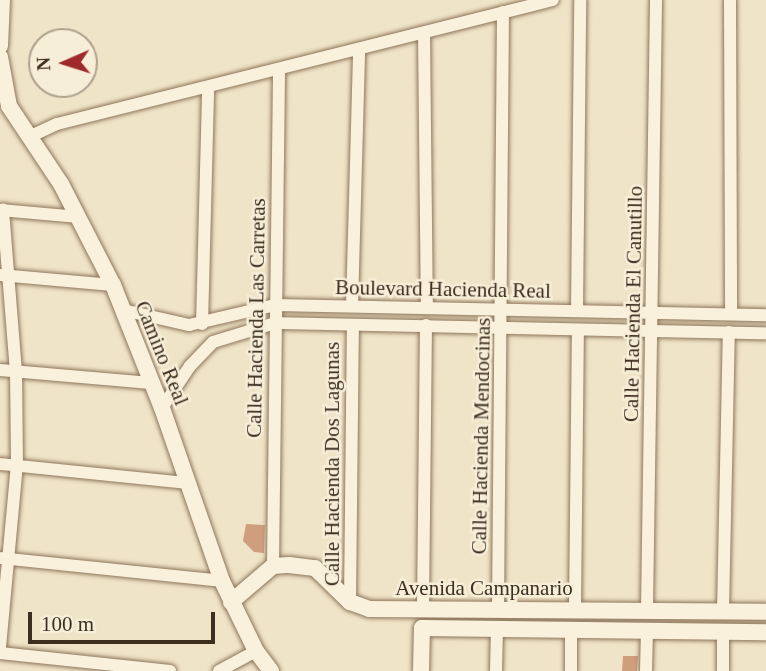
<!DOCTYPE html>
<style>
body{margin:0}
#map{position:relative;width:766px;height:671px;overflow:hidden;background:#f0e4c8;font-family:Georgia,serif}
div>[style]{position:absolute}
.building>*{inset:0;background:#cf9f7d}
.roads{filter:drop-shadow(0 0 2px #8d765c) drop-shadow(0 0 2px #8d765c)}
.minor>*{height:12px;margin:-6px;padding:0 6px;transform-origin:6px;border-radius:6px;background:#faf1dc}
.tertiary>*{height:16px;margin:-8px;padding:0 8px;transform-origin:8px;border-radius:8px;background:#faf1dc}
span{translate:-50% -50%;white-space:nowrap;text-align:center;line-height:1.15;-webkit-text-stroke:5px #f7eed8;paint-order:stroke}
.street-label{font-size:21px;color:#3d2e20}
.north{position:absolute;left:28px;top:28px;width:70px;height:70px;box-sizing:border-box;background:#f7eed8;border:2px solid #ada18e;border-radius:50%;rotate:267deg;font-size:19px;font-weight:700;line-height:28px;text-align:center;color:#3d2e20}
.north::after{content:'';display:block;margin:auto;width:24px;height:32px;background:#9e2a2b;clip-path:polygon(50% 0,100% 100%,50% 72%,0 100%)}
.scale{position:absolute;left:28px;top:612px;width:187px;height:32px;box-sizing:border-box;border:4px solid #3d2e20;border-top:0;padding-left:9px;font-size:21px;line-height:24px;white-space:nowrap;color:#3d2e20;-webkit-text-stroke:5px #f7eed8;paint-order:stroke}
</style>
<div id="map">
<div class="building">
<div style="clip-path:polygon(246px 524px,265px 525px,264px 553px,254px 552px,243px 541px)"></div>
<div style="clip-path:polygon(623px 656px,638px 656px,637px 671px,622px 671px)"></div>
</div>
<div class="roads">
<div class="minor">
<div style="left:730px;top:0;width:314px;rotate:89.8deg"></div>
<div style="left:424px;top:33px;width:275px;rotate:89.4deg"></div>
<div style="left:31px;top:136px;width:29px;rotate:-25deg"></div>
<div style="left:57px;top:124px;width:511px;rotate:-14.04deg"></div>
<div style="left:0;top:210px;width:79px;rotate:5.1deg"></div>
<div style="left:0;top:275px;width:113px;rotate:5.1deg"></div>
<div style="left:352px;top:306px;width:256px;rotate:-88.4deg"></div>
<div style="left:123px;top:310px;width:68px;rotate:12.8deg"></div>
<div style="left:189px;top:325px;width:88px;rotate:-13.1deg"></div>
<div style="left:275px;top:305px;width:491px;rotate:1.2deg"></div>
<div style="left:577px;top:311px;width:311px;rotate:-89.4deg"></div>
<div style="left:202px;top:324px;width:234px;rotate:-88.5deg"></div>
<div style="left:0;top:370px;width:154px;rotate:4.9deg"></div>
<div style="left:162px;top:408px;width:50px;rotate:-56.3deg"></div>
<div style="left:190px;top:366px;width:33px;rotate:-46deg"></div>
<div style="left:213px;top:342px;width:65px;rotate:-17deg"></div>
<div style="left:275px;top:323px;width:491px;rotate:1.2deg"></div>
<div style="left:0;top:464px;width:188px;rotate:5.8deg"></div>
<div style="left:0;top:558px;width:223px;rotate:5.9deg"></div>
<div style="left:273px;top:566px;width:496px;rotate:-89.3deg"></div>
<div style="left:350px;top:602px;width:277px;rotate:-89.4deg"></div>
<div style="left:575px;top:608px;width:277px;rotate:-89.4deg"></div>
<div style="left:423px;top:609px;width:284px;rotate:-89.4deg"></div>
<div style="left:498px;top:609px;width:597px;rotate:-89.52deg"></div>
<div style="left:647px;top:609px;width:609px;rotate:-89.15deg"></div>
<div style="left:723px;top:611px;width:279px;rotate:-88.8deg"></div>
<div style="left:0;top:647px;width:183px;rotate:-84.7deg"></div>
<div style="left:17px;top:465px;width:93px;rotate:-90.6deg"></div>
<div style="left:16px;top:372px;width:163px;rotate:-94.6deg"></div>
<div style="left:0;top:653px;width:171px;rotate:6deg"></div>
<div style="left:219px;top:671px;width:42px;rotate:-28.4deg"></div>
<div style="left:496px;top:671px;width:43px;rotate:-88.7deg"></div>
<div style="left:571px;top:671px;width:42px;rotate:-90deg"></div>
<div style="left:646px;top:671px;width:41px;rotate:-88.6deg"></div>
<div style="left:723px;top:671px;width:39px;rotate:-90deg"></div>
</div>
<div class="tertiary">
<div style="left:0;top:46px;width:46px;rotate:-87.5deg"></div>
<div style="left:0;top:57px;width:50px;rotate:79.6deg"></div>
<div style="left:9px;top:106px;width:94px;rotate:56.3deg"></div>
<div style="left:61px;top:184px;width:114px;rotate:62.8deg"></div>
<div style="left:113px;top:285px;width:132px;rotate:68.3deg"></div>
<div style="left:162px;top:408px;width:183px;rotate:70.9deg"></div>
<div style="left:222px;top:581px;width:78px;rotate:64.1deg"></div>
<div style="left:256px;top:651px;width:25px;rotate:53deg"></div>
<div style="left:231px;top:602px;width:55px;rotate:-40.6deg"></div>
<div style="left:273px;top:566px;width:16px;rotate:-4deg"></div>
<div style="left:289px;top:565px;width:26px;rotate:7deg"></div>
<div style="left:315px;top:568px;width:49px;rotate:44.2deg"></div>
<div style="left:350px;top:602px;width:20px;rotate:20deg"></div>
<div style="left:369px;top:609px;width:397px;rotate:0.4deg"></div>
<div style="left:421px;top:671px;width:43px;rotate:-88.7deg"></div>
<div style="left:422px;top:628px;width:344px;rotate:0.7deg"></div>
</div>
</div>
<div class="street-label">
<span style="left:443px;top:289px;rotate:1deg">Boulevard Hacienda Real</span>
<span style="left:633px;top:304px;rotate:-89deg">Calle Hacienda El Canutillo</span>
<span style="left:256px;top:318px;rotate:-89deg">Calle Hacienda Las Carretas</span>
<span style="left:162px;top:353px;rotate:68deg">Camino Real</span>
<span style="left:481px;top:436px;rotate:-89deg">Calle Hacienda Mendocinas</span>
<span style="left:332px;top:464px;rotate:-90deg">Calle Hacienda Dos Lagunas</span>
<span style="left:484px;top:588px">Avenida Campanario</span>
</div>
<div class="north">N</div>
<div class="scale">100 m</div>
</div>
